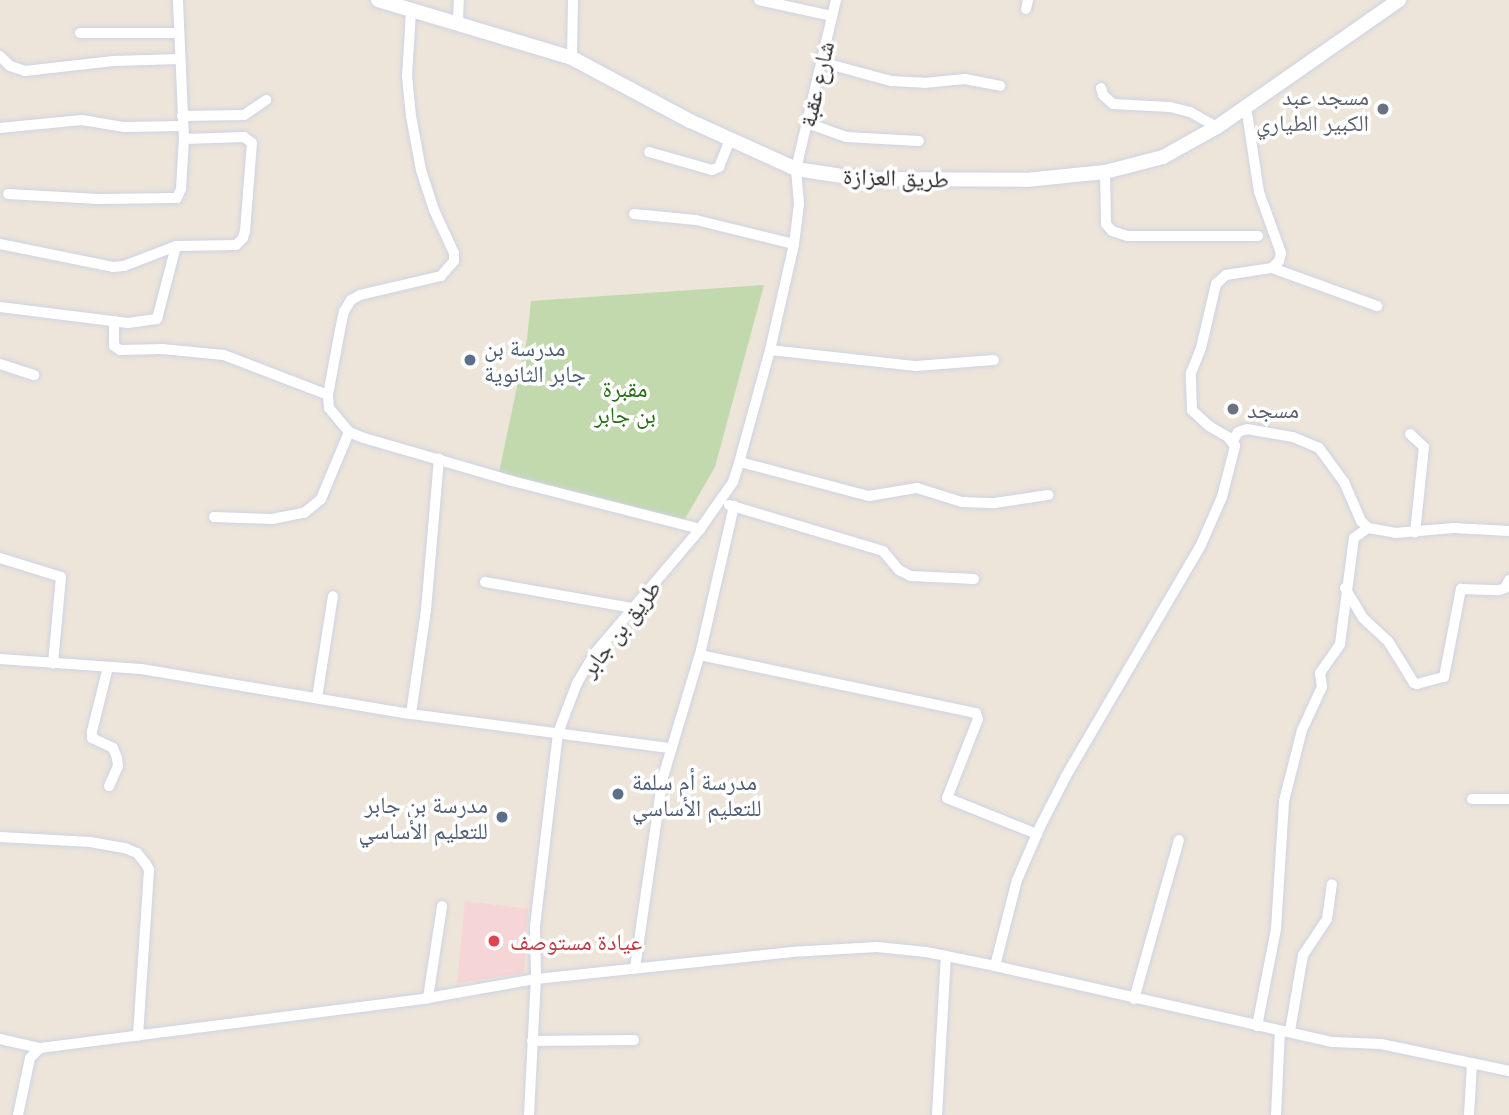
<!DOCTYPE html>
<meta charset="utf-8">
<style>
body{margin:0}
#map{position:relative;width:1509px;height:1115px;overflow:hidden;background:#ede5d9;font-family:Lato,"Noto Naskh Arabic",sans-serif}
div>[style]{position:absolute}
.medical>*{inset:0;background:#f5d5d6}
.cemetery>*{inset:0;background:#c2d9ae}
.roads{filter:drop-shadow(0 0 2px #ced2e4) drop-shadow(0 0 2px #ced2e4)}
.minor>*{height:10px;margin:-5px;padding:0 5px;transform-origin:5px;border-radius:5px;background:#fff}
.tertiary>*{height:14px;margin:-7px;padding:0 7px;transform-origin:7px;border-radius:7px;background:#fff}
.dots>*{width:19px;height:19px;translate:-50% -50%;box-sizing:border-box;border:4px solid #fff;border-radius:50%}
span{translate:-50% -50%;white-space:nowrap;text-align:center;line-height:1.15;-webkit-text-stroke:7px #fff;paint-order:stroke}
.street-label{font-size:23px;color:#292929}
.worship-label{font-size:23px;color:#5b616d}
.right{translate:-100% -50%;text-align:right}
.left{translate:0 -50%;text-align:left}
.service-label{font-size:23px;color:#4e5e75}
.park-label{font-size:23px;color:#236e12}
.health-label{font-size:23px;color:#be3a42}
</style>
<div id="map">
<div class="medical">
<div style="clip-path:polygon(465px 901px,528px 909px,524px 973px,457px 983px)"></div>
</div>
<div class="cemetery">
<div style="clip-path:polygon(764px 285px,715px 467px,682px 524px,498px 477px,527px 339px,531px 301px)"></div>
</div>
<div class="roads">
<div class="minor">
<div style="left:759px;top:0;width:75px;rotate:12.4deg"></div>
<div style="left:1026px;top:9px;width:9px;rotate:-77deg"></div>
<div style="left:411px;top:11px;width:65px;rotate:93.5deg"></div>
<div style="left:407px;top:76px;width:40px;rotate:84.3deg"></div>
<div style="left:411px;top:116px;width:55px;rotate:79.5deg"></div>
<div style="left:421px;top:170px;width:42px;rotate:72deg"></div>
<div style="left:434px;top:210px;width:47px;rotate:65.1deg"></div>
<div style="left:454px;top:253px;width:8px;rotate:90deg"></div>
<div style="left:454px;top:261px;width:20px;rotate:131deg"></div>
<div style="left:441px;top:276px;width:83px;rotate:166.8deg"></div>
<div style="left:360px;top:295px;width:10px;rotate:151deg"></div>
<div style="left:351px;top:300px;width:13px;rotate:122deg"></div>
<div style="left:344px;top:311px;width:19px;rotate:102deg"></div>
<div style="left:340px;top:330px;width:66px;rotate:100.5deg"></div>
<div style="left:328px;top:395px;width:13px;rotate:86deg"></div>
<div style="left:329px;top:408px;width:31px;rotate:50deg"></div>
<div style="left:349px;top:432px;width:16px;rotate:22deg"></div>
<div style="left:364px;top:438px;width:154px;rotate:16.2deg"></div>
<div style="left:512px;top:481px;width:194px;rotate:14.3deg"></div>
<div style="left:458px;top:23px;width:23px;rotate:-88deg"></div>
<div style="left:80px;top:33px;width:97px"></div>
<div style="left:0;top:56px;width:14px;rotate:45deg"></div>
<div style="left:10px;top:66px;width:16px;rotate:18deg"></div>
<div style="left:25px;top:71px;width:89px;rotate:-6.5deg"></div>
<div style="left:113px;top:61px;width:66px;rotate:-1.7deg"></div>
<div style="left:572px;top:58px;width:58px;rotate:-89deg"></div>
<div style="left:821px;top:62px;width:73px;rotate:15.2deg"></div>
<div style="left:891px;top:81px;width:33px;rotate:3deg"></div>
<div style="left:924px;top:83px;width:41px;rotate:-5.6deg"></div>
<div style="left:965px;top:79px;width:36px;rotate:11deg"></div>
<div style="left:1101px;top:88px;width:7px;rotate:74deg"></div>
<div style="left:1103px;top:95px;width:13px;rotate:42deg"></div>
<div style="left:1113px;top:104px;width:57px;rotate:3deg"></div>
<div style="left:1170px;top:107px;width:21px;rotate:14deg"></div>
<div style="left:1190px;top:112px;width:31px;rotate:29deg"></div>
<div style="left:182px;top:116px;width:62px;rotate:-0.9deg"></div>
<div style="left:244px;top:115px;width:27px;rotate:-34deg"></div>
<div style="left:807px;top:123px;width:41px;rotate:19.7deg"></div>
<div style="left:846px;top:137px;width:73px;rotate:3.1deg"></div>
<div style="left:0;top:128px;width:82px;rotate:-5.6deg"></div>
<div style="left:82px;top:120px;width:43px;rotate:9.5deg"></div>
<div style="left:124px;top:127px;width:59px;rotate:-1deg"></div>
<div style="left:649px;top:152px;width:66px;rotate:15.9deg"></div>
<div style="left:712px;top:170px;width:8px;rotate:-23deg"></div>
<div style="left:719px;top:167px;width:29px;rotate:-68deg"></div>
<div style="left:1105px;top:172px;width:52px;rotate:88.9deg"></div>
<div style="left:1106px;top:224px;width:9px;rotate:49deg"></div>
<div style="left:1112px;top:231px;width:16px;rotate:18deg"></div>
<div style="left:1127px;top:236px;width:131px"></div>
<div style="left:8px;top:194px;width:90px;rotate:3.2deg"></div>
<div style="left:98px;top:199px;width:79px;rotate:-0.7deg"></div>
<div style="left:177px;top:198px;width:10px;rotate:-66deg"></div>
<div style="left:181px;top:189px;width:50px;rotate:-86.6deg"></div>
<div style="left:184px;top:139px;width:139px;rotate:-92.5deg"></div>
<div style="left:634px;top:214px;width:62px;rotate:5.5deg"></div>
<div style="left:696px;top:220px;width:101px;rotate:13.8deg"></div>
<div style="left:0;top:244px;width:115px;rotate:11.5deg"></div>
<div style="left:113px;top:267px;width:11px;rotate:-5deg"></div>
<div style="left:124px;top:266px;width:56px;rotate:-21deg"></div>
<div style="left:1272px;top:268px;width:112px;rotate:19.9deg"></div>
<div style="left:0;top:307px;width:129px;rotate:7.1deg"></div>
<div style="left:128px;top:323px;width:29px;rotate:-8deg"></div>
<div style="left:157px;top:319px;width:75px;rotate:-75.4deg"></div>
<div style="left:176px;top:246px;width:60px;rotate:-1deg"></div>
<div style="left:236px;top:245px;width:10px;rotate:-45deg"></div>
<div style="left:243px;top:238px;width:7px;rotate:-74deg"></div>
<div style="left:245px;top:231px;width:88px;rotate:-85.5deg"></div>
<div style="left:252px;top:143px;width:10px;rotate:-143deg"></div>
<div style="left:244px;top:137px;width:60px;rotate:178.1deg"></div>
<div style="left:114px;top:321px;width:25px;rotate:90deg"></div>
<div style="left:114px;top:346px;width:7px;rotate:34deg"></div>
<div style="left:120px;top:350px;width:42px;rotate:-1.4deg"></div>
<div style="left:162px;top:349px;width:62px;rotate:5.5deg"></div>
<div style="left:224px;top:355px;width:111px;rotate:21deg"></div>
<div style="left:770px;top:350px;width:147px;rotate:6.3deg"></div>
<div style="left:916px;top:366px;width:78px;rotate:-4.4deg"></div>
<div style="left:0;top:364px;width:36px;rotate:18deg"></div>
<div style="left:1410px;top:434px;width:19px;rotate:43deg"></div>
<div style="left:1424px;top:447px;width:86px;rotate:96deg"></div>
<div style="left:1233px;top:441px;width:10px;rotate:-61deg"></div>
<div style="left:1238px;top:432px;width:9px;rotate:-18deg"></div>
<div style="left:1247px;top:429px;width:47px;rotate:9.9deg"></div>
<div style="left:1293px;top:437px;width:28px;rotate:23deg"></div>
<div style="left:1319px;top:448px;width:42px;rotate:53.7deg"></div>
<div style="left:1344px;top:482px;width:43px;rotate:66.4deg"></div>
<div style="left:1361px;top:521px;width:10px;rotate:45deg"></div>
<div style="left:1368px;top:528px;width:27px;rotate:10deg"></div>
<div style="left:1395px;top:533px;width:59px;rotate:-4.8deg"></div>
<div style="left:1454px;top:528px;width:55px;rotate:3.1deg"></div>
<div style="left:740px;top:462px;width:133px;rotate:14.8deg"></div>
<div style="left:869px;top:496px;width:49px;rotate:-9.5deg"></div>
<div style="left:917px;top:488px;width:47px;rotate:17.3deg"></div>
<div style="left:962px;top:502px;width:33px;rotate:2deg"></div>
<div style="left:995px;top:503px;width:54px;rotate:-8.6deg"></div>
<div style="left:729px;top:505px;width:161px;rotate:16.6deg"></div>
<div style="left:883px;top:551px;width:25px;rotate:50deg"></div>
<div style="left:899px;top:570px;width:13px;rotate:27deg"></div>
<div style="left:911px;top:576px;width:63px;rotate:2.7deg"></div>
<div style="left:214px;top:517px;width:58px;rotate:2deg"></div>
<div style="left:272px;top:519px;width:33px;rotate:-11deg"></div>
<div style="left:304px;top:513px;width:22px;rotate:-39deg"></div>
<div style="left:321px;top:499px;width:73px;rotate:-67.3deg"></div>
<div style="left:0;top:558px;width:64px;rotate:17.3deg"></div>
<div style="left:61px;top:577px;width:87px;rotate:95.3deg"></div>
<div style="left:485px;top:582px;width:150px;rotate:10deg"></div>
<div style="left:1345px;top:588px;width:35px;rotate:59deg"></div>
<div style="left:1363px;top:618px;width:34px;rotate:43deg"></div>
<div style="left:1388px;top:641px;width:49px;rotate:58.2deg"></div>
<div style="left:1414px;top:683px;width:3px;rotate:18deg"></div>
<div style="left:1417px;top:684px;width:28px;rotate:-15deg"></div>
<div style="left:1444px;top:677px;width:90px;rotate:-79.1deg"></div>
<div style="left:1461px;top:589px;width:38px;rotate:2deg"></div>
<div style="left:1499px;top:590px;width:6px;rotate:-18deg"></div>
<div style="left:1505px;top:588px;width:9px;rotate:-63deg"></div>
<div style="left:700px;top:655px;width:282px;rotate:11.9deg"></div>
<div style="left:976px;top:713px;width:6px;rotate:72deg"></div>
<div style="left:978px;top:719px;width:85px;rotate:111.4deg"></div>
<div style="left:947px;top:798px;width:97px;rotate:21.8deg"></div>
<div style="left:0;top:659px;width:141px;rotate:4.1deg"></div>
<div style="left:141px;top:669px;width:274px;rotate:9.5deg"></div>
<div style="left:411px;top:714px;width:261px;rotate:7.5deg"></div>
<div style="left:108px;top:667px;width:66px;rotate:104deg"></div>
<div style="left:92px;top:731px;width:7px;rotate:90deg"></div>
<div style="left:92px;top:738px;width:23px;rotate:25deg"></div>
<div style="left:113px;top:748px;width:11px;rotate:68deg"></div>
<div style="left:117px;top:758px;width:8px;rotate:83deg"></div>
<div style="left:118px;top:766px;width:22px;rotate:114deg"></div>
<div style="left:317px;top:698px;width:103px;rotate:-81.1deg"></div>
<div style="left:411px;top:714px;width:105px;rotate:-81.8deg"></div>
<div style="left:426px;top:610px;width:152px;rotate:-85.1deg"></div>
<div style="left:1472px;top:799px;width:37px"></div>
<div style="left:0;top:837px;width:90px;rotate:3.2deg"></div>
<div style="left:90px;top:842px;width:36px;rotate:10deg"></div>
<div style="left:125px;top:848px;width:13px;rotate:23deg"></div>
<div style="left:137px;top:853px;width:14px;rotate:51deg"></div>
<div style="left:146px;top:864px;width:7px;rotate:63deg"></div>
<div style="left:149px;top:870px;width:166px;rotate:93.8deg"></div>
<div style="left:995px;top:966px;width:89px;rotate:-75.7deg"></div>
<div style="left:1017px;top:880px;width:58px;rotate:-66.5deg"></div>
<div style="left:1040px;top:827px;width:57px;rotate:-63deg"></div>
<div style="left:1066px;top:776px;width:265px;rotate:-59.7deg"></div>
<div style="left:1200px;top:547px;width:55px;rotate:-66.3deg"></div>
<div style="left:1222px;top:497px;width:53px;rotate:-75.7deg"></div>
<div style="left:1235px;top:446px;width:11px;rotate:-128deg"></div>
<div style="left:1228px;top:437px;width:22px;rotate:-150deg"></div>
<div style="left:1209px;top:426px;width:23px;rotate:-137deg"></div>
<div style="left:1192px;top:410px;width:37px;rotate:-92deg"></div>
<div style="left:1191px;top:373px;width:27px;rotate:-68deg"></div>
<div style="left:1201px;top:348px;width:66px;rotate:-76.8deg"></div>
<div style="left:1216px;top:284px;width:13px;rotate:-42deg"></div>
<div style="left:1226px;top:275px;width:47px;rotate:-8.7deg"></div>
<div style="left:1272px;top:268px;width:10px;rotate:-45deg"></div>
<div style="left:1279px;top:261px;width:8px;rotate:-76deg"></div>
<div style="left:1281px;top:253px;width:65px;rotate:-109.8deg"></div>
<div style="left:1259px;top:192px;width:87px;rotate:-98.6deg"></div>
<div style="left:635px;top:968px;width:193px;rotate:-81.7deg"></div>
<div style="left:663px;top:777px;width:133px;rotate:-73.3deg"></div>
<div style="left:701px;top:650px;width:148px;rotate:-77.1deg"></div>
<div style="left:428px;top:998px;width:93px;rotate:-81.3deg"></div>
<div style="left:1134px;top:999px;width:165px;rotate:-74.2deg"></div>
<div style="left:1257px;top:1026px;width:99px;rotate:-78.9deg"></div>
<div style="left:1276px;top:929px;width:128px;rotate:-86.4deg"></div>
<div style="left:1284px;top:801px;width:73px;rotate:-75.8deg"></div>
<div style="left:1302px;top:730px;width:47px;rotate:-65.1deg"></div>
<div style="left:1322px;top:687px;width:14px;rotate:-98deg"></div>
<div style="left:1320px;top:673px;width:35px;rotate:-55deg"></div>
<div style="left:1340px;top:644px;width:107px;rotate:-82.5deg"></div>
<div style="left:1354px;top:538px;width:17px;rotate:-36deg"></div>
<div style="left:1290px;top:1031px;width:77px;rotate:-80.3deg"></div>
<div style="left:1303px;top:955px;width:43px;rotate:-56.3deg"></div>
<div style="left:1327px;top:919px;width:35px;rotate:-82deg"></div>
<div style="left:0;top:1039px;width:41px;rotate:12.7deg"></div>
<div style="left:532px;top:1041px;width:102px;rotate:-0.6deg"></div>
<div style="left:18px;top:1115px;width:58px;rotate:-78.1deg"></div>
<div style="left:30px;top:1058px;width:14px;rotate:-45deg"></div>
<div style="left:40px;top:1048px;width:391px;rotate:-7.3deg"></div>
<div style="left:428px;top:998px;width:110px;rotate:-10deg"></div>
<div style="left:536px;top:979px;width:256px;rotate:-6deg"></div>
<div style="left:791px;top:952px;width:86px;rotate:-3.3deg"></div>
<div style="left:877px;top:947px;width:49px;rotate:5.8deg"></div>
<div style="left:926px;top:952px;width:70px;rotate:11.5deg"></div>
<div style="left:995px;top:966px;width:346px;rotate:12.7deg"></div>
<div style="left:1333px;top:1042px;width:48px;rotate:2.4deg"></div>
<div style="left:1381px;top:1044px;width:131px;rotate:11.9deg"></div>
<div style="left:529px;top:1115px;width:136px;rotate:-87.1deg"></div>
<div style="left:536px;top:979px;width:53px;rotate:-91.1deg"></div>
<div style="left:535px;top:926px;width:194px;rotate:-83.2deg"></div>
<div style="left:558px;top:733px;width:53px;rotate:-69.2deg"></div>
<div style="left:577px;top:683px;width:35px;rotate:-59deg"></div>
<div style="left:595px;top:653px;width:162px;rotate:-49.7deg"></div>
<div style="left:700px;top:529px;width:57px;rotate:-54.9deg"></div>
<div style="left:733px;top:482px;width:13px;rotate:-72deg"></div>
<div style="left:737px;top:470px;width:124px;rotate:-74.6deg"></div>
<div style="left:770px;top:350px;width:109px;rotate:-77.2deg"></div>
<div style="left:794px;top:244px;width:40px;rotate:-82.9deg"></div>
<div style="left:799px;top:204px;width:35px;rotate:-95deg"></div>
<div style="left:796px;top:169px;width:174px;rotate:-76.7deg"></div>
<div style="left:937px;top:1115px;width:159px;rotate:-86.8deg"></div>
<div style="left:1276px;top:1115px;width:84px;rotate:-87.3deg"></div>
<div style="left:1469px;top:1115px;width:50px;rotate:-86.6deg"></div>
</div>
<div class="tertiary">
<div style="left:378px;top:0;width:202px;rotate:16.6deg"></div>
<div style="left:572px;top:58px;width:132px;rotate:28.1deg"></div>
<div style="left:688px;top:120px;width:119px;rotate:24.4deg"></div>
<div style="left:796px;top:169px;width:67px;rotate:8.6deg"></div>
<div style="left:862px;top:179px;width:164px;rotate:0.3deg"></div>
<div style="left:1026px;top:180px;width:79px;rotate:-5.8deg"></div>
<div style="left:1105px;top:172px;width:60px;rotate:-14.5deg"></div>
<div style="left:1163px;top:157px;width:62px;rotate:-29.1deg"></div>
<div style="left:1217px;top:127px;width:222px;rotate:-34.9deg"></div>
</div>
</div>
<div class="dots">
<div style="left:1383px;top:109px;background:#6b7280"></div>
<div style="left:470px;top:360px;background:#5c6f8a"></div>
<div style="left:1233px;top:409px;background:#6b7280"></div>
<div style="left:618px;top:794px;background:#5c6f8a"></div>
<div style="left:502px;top:817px;background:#5c6f8a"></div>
<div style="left:494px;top:941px;background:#e0444e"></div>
</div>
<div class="street-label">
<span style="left:816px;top:84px;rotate:-77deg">شارع عقبة</span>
<span style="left:896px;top:177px;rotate:2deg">طريق العزازة</span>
<span style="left:620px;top:628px;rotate:-52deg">طريق بن جابر</span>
</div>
<div class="worship-label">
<span class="right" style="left:1369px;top:109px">مسجد عبد<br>الكبير الطياري</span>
<span class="left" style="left:1247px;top:409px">مسجد</span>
</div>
<div class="service-label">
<span class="left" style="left:484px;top:360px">مدرسة بن<br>جابر الثانوية</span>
<span class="left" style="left:632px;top:794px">مدرسة أم سلمة<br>للتعليم الأساسي</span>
<span class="right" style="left:488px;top:817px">مدرسة بن جابر<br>للتعليم الأساسي</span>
</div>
<div class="park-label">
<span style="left:625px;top:401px">مقبرة<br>بن جابر</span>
</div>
<div class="health-label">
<span class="left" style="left:510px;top:941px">عيادة مستوصف</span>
</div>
</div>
